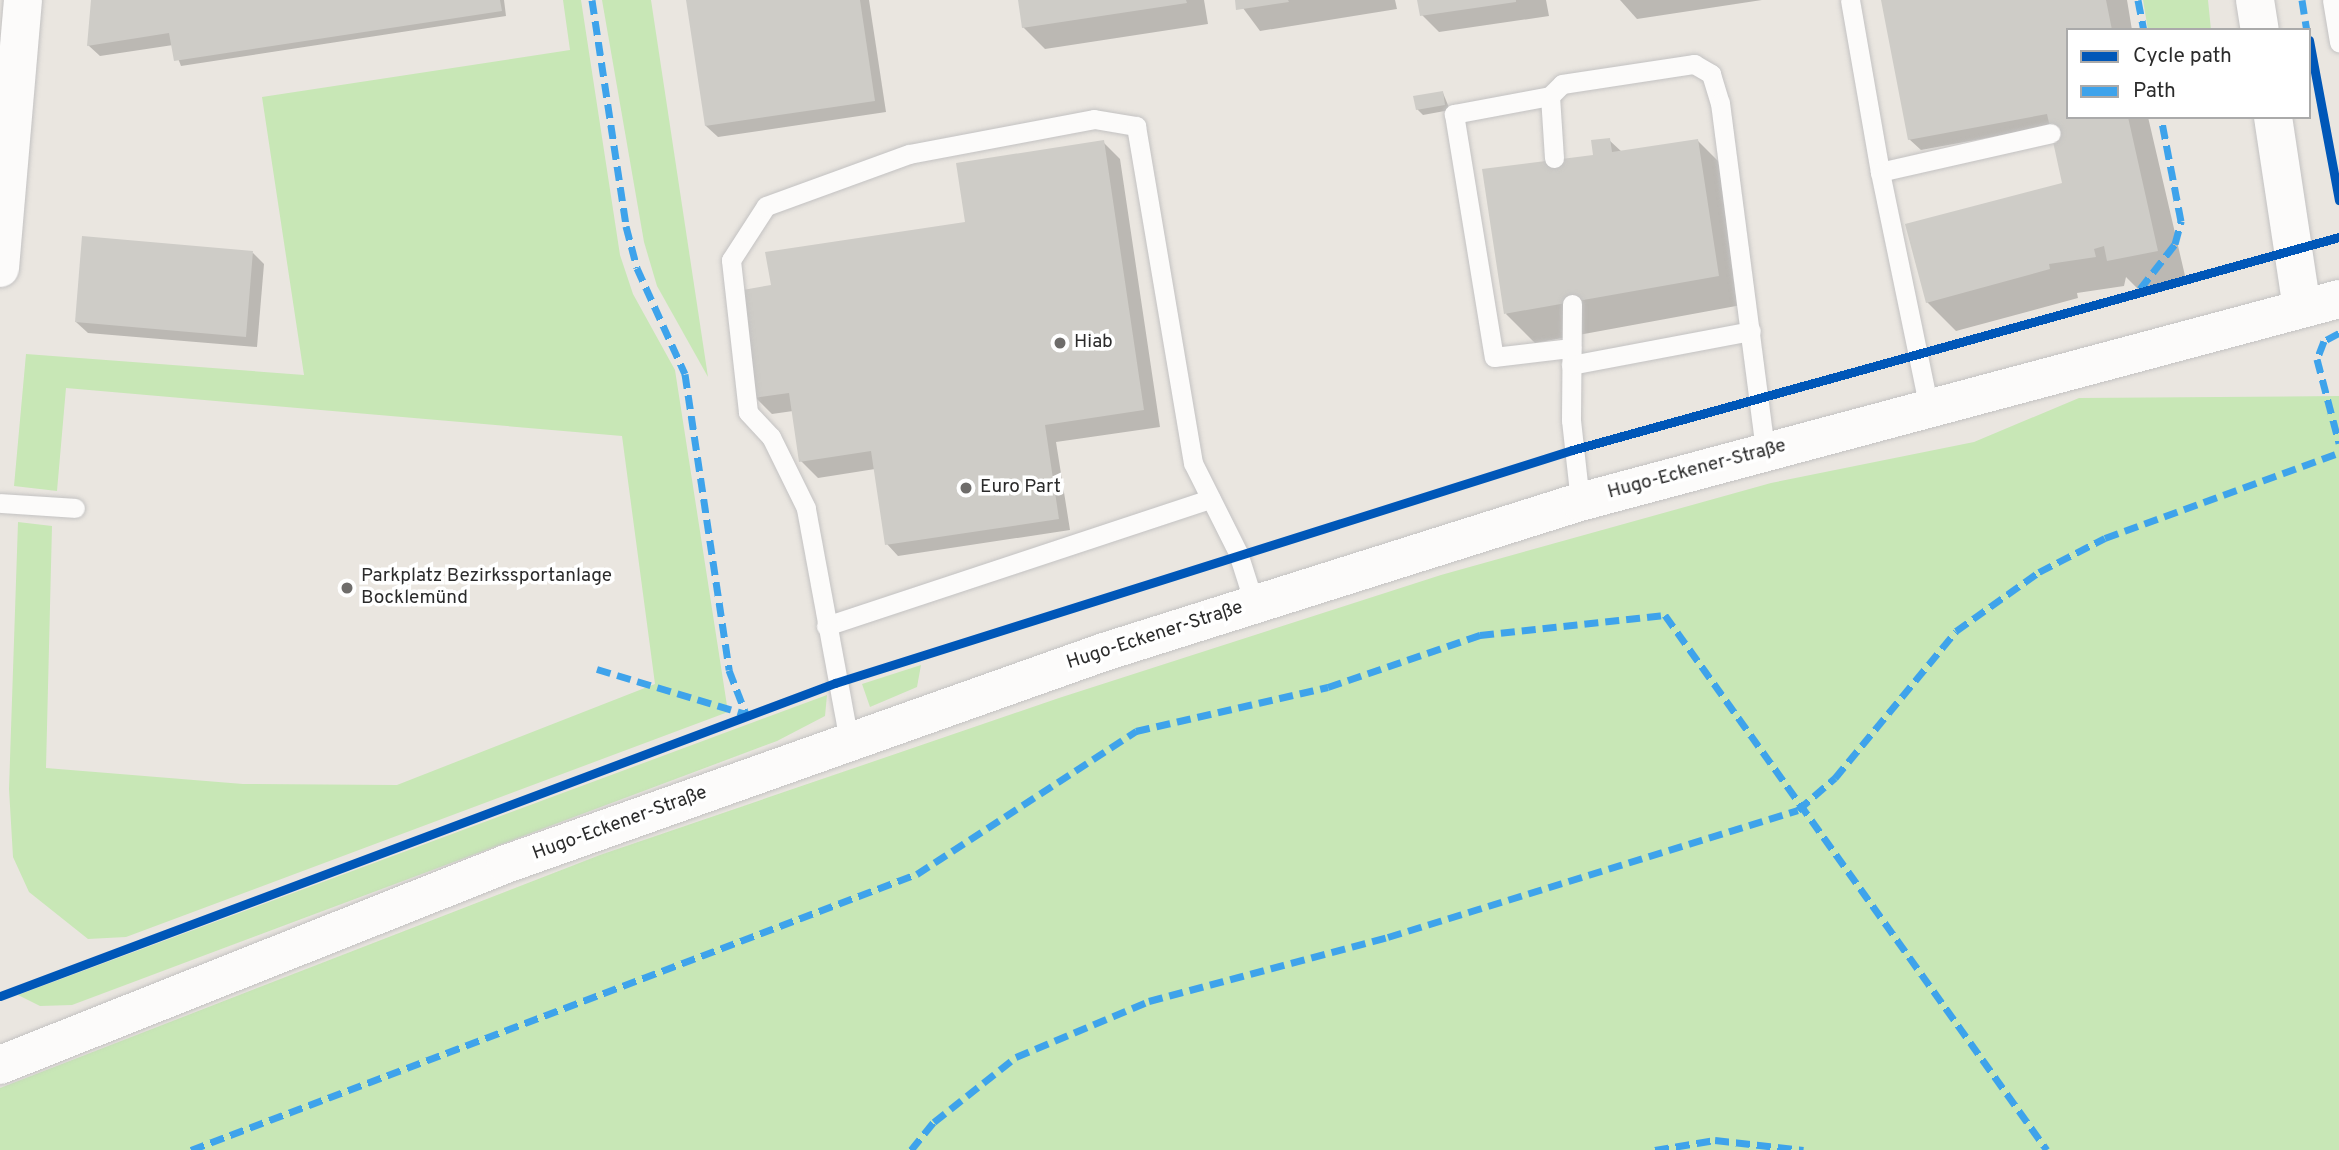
<!DOCTYPE html>
<meta charset="utf-8">
<style>
body{margin:0}
#map{position:relative;width:2339px;height:1150px;overflow:hidden;background:#eae6e0;font-family:Overpass,sans-serif}
div>[style]{position:absolute}
.green>*{inset:0;background:#c8e7b6}
.shadow>*{inset:0;background:#0003}
.building>*{inset:0;background:#ceccc7}
.roads{filter:drop-shadow(0 0 2px #c3c2c2) drop-shadow(0 0 2px #c3c2c2)}
.lane>*{height:19px;margin:-9.5px;padding:0 9.5px;transform-origin:9.5px;border-radius:9.5px;background:#fcfbfa}
.street>*{height:38px;margin:-19px;padding:0 19px;transform-origin:19px;border-radius:19px;background:#fcfbfa}
.secondary>*{height:38px;margin:-19px;padding:0 19px;transform-origin:19px;border-radius:19px;background:#fcfbfa}
.quiet>*{height:7px;margin-top:-3.5px;transform-origin:0;background:repeating-linear-gradient(90deg,#3ea3eb 0 14px,transparent 0 21px)}
.cycleway>*{height:9px;margin:-4.5px;padding:0 4.5px;transform-origin:4.5px;border-radius:4.5px;background:#0057b8}
.dots>*{width:19px;height:19px;translate:-50% -50%;box-sizing:border-box;border:4px solid #fff;border-radius:50%}
span{translate:-50% -50%;white-space:nowrap;text-align:center;line-height:1.15;-webkit-text-stroke:7px #fff;paint-order:stroke}
.poi-label{font-size:19px;color:#2b2b2b}
.left{translate:0 -50%;text-align:left}
.street-label{font-size:19px;color:#2b2b2b}
.legend{position:absolute;left:2066px;top:28px;width:245px;height:91px;box-sizing:border-box;background:#fff;border:2px solid #aaa;margin:0;padding:9px 12px;list-style:none;font-size:21px;color:#2b2b2b}
.legend li{display:flex;align-items:center;gap:14px;height:35px}
.legend b{width:35px;border:2px solid #aaa}
</style>
<div id="map">
<div class="green">
<div style="clip-path:polygon(563px 0,581px 0,620px 255px,633px 294px,675px 370px,728px 712px,126px 937px,88px 939px,29px 892px,13px 857px,9px 789px,18px 522px,52px 526px,46px 768px,243px 784px,397px 785px,655px 684px,622px 436px,66px 388px,57px 491px,14px 486px,26px 354px,304px 375px,262px 97px,570px 50px)"></div>
<div style="clip-path:polygon(602px 0,651px 0,708px 377px,657px 286px,644px 242px)"></div>
<div style="clip-path:polygon(2143px 0,2208px 0,2211px 30px,2148px 30px)"></div>
<div style="clip-path:polygon(2339px 396px,2339px 1150px,0 1150px,0 1088px,600px 855px,1059px 698px,1441px 575px,1771px 483px,1974px 442px,2079px 398px)"></div>
<div style="clip-path:polygon(921px 665px,917px 687px,870px 707px,862px 684px)"></div>
<div style="clip-path:polygon(827px 695px,825px 716px,777px 741px,72px 1005px,40px 1006px,18px 995px)"></div>
</div>
<div class="shadow">
<div style="clip-path:polygon(92px 0,504px 0,506px 16px,181px 66px,173px 45px,100px 56px,88px 45px)"></div>
<div style="clip-path:polygon(688px 0,869px 0,886px 112px,718px 137px,706px 126px)"></div>
<div style="clip-path:polygon(1019px 0,1204px 0,1208px 24px,1045px 49px,1023px 27px)"></div>
<div style="clip-path:polygon(1237px 0,1395px 0,1397px 9px,1260px 31px)"></div>
<div style="clip-path:polygon(1419px 0,1546px 0,1549px 16px,1439px 32px,1422px 15px)"></div>
<div style="clip-path:polygon(1620px 0,1762px 0,1637px 19px)"></div>
<div style="clip-path:polygon(1883px 0,2127px 0,2132px 30px,2068px 30px,2068px 117px,2148px 117px,2186px 280px,2138px 289px,2126px 277px,2124px 286px,2077px 293px,2078px 298px,1956px 331px,1927px 302px,2064px 184px,2052px 126px,1921px 150px,1909px 139px)"></div>
<div style="clip-path:polygon(1443px 93px,1450px 110px,1423px 115px,1417px 109px)"></div>
<div style="clip-path:polygon(1609px 140px,1622px 152px,1697px 140px,1727px 170px,1747px 304px,1535px 343px,1506px 314px)"></div>
<div style="clip-path:polygon(1103px 142px,1120px 159px,1160px 427px,1056px 442px,1070px 530px,898px 556px,887px 544px,875px 469px,818px 478px,801px 461px,793px 411px,772px 414px,755px 397px,773px 287px,967px 224px)"></div>
<div style="clip-path:polygon(253px 253px,264px 264px,257px 347px,88px 333px,76px 322px)"></div>
</div>
<div class="building">
<div style="clip-path:polygon(91px 0,500px 0,502px 11px,174px 61px,169px 33px,87px 46px)"></div>
<div style="clip-path:polygon(686px 0,860px 0,875px 101px,705px 126px)"></div>
<div style="clip-path:polygon(1018px 0,1186px 0,1187px 3px,1022px 28px)"></div>
<div style="clip-path:polygon(1235px 0,1288px 0,1289px 2px,1236px 10px)"></div>
<div style="clip-path:polygon(1417px 0,1516px 0,1516px 2px,1420px 16px)"></div>
<div style="clip-path:polygon(1881px 0,2106px 0,2112px 30px,2068px 30px,2068px 117px,2128px 117px,2158px 251px,2107px 261px,2104px 246px,2094px 249px,2096px 257px,2049px 264px,2050px 269px,1926px 303px,1905px 224px,2062px 183px,2047px 114px,1908px 140px)"></div>
<div style="clip-path:polygon(1443px 91px,1445px 105px,1416px 110px,1413px 96px)"></div>
<div style="clip-path:polygon(1610px 138px,1612px 152px,1698px 139px,1719px 276px,1504px 314px,1482px 169px,1593px 155px,1591px 140px)"></div>
<div style="clip-path:polygon(1104px 140px,1144px 410px,1045px 425px,1059px 519px,885px 545px,871px 451px,799px 462px,789px 393px,753px 398px,737px 291px,771px 285px,765px 252px,965px 222px,956px 163px)"></div>
<div style="clip-path:polygon(82px 236px,253px 251px,246px 337px,75px 322px)"></div>
</div>
<div class="roads">
<div class="lane">
<div style="left:1850px;top:0;width:175px;rotate:80.1deg"></div>
<div style="left:1880px;top:172px;width:175px;rotate:-12.8deg"></div>
<div style="left:2332px;top:0;width:43px;rotate:80.5deg"></div>
<div style="left:1550px;top:96px;width:98px;rotate:169.4deg"></div>
<div style="left:1454px;top:114px;width:246px;rotate:80.7deg"></div>
<div style="left:1494px;top:357px;width:78px;rotate:-6.7deg"></div>
<div style="left:1554px;top:158px;width:62px;rotate:-93.7deg"></div>
<div style="left:1550px;top:96px;width:17px;rotate:-45deg"></div>
<div style="left:1562px;top:84px;width:134px;rotate:-8.6deg"></div>
<div style="left:1694px;top:64px;width:20px;rotate:30deg"></div>
<div style="left:1711px;top:74px;width:30px;rotate:73deg"></div>
<div style="left:1720px;top:103px;width:351px;rotate:82.6deg"></div>
<div style="left:1880px;top:172px;width:242px;rotate:78.3deg"></div>
<div style="left:1572px;top:304px;width:116px;rotate:90.5deg"></div>
<div style="left:1571px;top:420px;width:82px;rotate:83.7deg"></div>
<div style="left:1571px;top:365px;width:183px;rotate:-10.7deg"></div>
<div style="left:0;top:503px;width:75px;rotate:3.8deg"></div>
<div style="left:826px;top:626px;width:405px;rotate:-18.3deg"></div>
<div style="left:849px;top:741px;width:237px;rotate:-100.5deg"></div>
<div style="left:806px;top:508px;width:79px;rotate:-116.2deg"></div>
<div style="left:771px;top:437px;width:34px;rotate:-133deg"></div>
<div style="left:748px;top:412px;width:153px;rotate:-96.4deg"></div>
<div style="left:731px;top:260px;width:64px;rotate:-57.1deg"></div>
<div style="left:766px;top:206px;width:152px;rotate:-20deg"></div>
<div style="left:909px;top:154px;width:188px;rotate:-10.7deg"></div>
<div style="left:1094px;top:119px;width:43px;rotate:9.5deg"></div>
<div style="left:1136px;top:126px;width:342px;rotate:80.4deg"></div>
<div style="left:1193px;top:463px;width:101px;rotate:63.4deg"></div>
<div style="left:1238px;top:553px;width:52px;rotate:72.3deg"></div>
</div>
<div class="street">
<div style="left:2255px;top:0;width:30px;rotate:81deg"></div>
<div style="left:2273px;top:117px;width:193px;rotate:81.4deg"></div>
<div style="left:0;top:268px;width:269px;rotate:-85.1deg"></div>
</div>
<div class="secondary">
<div style="left:0;top:1065px;width:544px;rotate:-21.66deg"></div>
<div style="left:506px;top:864px;width:634px;rotate:-19.52deg"></div>
<div style="left:1104px;top:652px;width:499px;rotate:-17.5deg"></div>
<div style="left:1580px;top:502px;width:786px;rotate:-14.97deg"></div>
</div>
</div>
<div class="quiet">
<div style="left:592px;top:0;width:229px;rotate:81.4deg"></div>
<div style="left:626px;top:226px;width:43px;rotate:75.3deg"></div>
<div style="left:637px;top:268px;width:116px;rotate:65.6deg"></div>
<div style="left:685px;top:374px;width:299px;rotate:81.5deg"></div>
<div style="left:729px;top:670px;width:47px;rotate:68.9deg"></div>
<div style="left:2138px;top:0;width:31px;rotate:79deg"></div>
<div style="left:2302px;top:0;width:30px;rotate:81deg"></div>
<div style="left:2140px;top:289px;width:57px;rotate:-52.1deg"></div>
<div style="left:2175px;top:244px;width:24px;rotate:-75deg"></div>
<div style="left:2181px;top:221px;width:106px;rotate:-100.9deg"></div>
<div style="left:2339px;top:333px;width:17px;rotate:152deg"></div>
<div style="left:2324px;top:341px;width:19px;rotate:111deg"></div>
<div style="left:2317px;top:359px;width:87px;rotate:75.3deg"></div>
<div style="left:597px;top:669px;width:156px;rotate:16.8deg"></div>
<div style="left:191px;top:1150px;width:777px;rotate:-20.82deg"></div>
<div style="left:917px;top:874px;width:262px;rotate:-33.1deg"></div>
<div style="left:1136px;top:731px;width:197px;rotate:-12.9deg"></div>
<div style="left:1328px;top:687px;width:161px;rotate:-18.9deg"></div>
<div style="left:1480px;top:635px;width:186px;rotate:-6.2deg"></div>
<div style="left:1665px;top:615px;width:657px;rotate:54.47deg"></div>
<div style="left:911px;top:1150px;width:36px;rotate:-51deg"></div>
<div style="left:934px;top:1122px;width:105px;rotate:-38.4deg"></div>
<div style="left:1016px;top:1057px;width:144px;rotate:-22.8deg"></div>
<div style="left:1149px;top:1001px;width:247px;rotate:-15deg"></div>
<div style="left:1388px;top:937px;width:429px;rotate:-17.2deg"></div>
<div style="left:1798px;top:810px;width:49px;rotate:-40.9deg"></div>
<div style="left:1835px;top:778px;width:190px;rotate:-50.5deg"></div>
<div style="left:1956px;top:631px;width:102px;rotate:-35.4deg"></div>
<div style="left:2039px;top:572px;width:74px;rotate:-27.3deg"></div>
<div style="left:2105px;top:538px;width:249px;rotate:-20deg"></div>
<div style="left:1655px;top:1150px;width:61px;rotate:-9.5deg"></div>
<div style="left:1715px;top:1140px;width:89px;rotate:6.5deg"></div>
</div>
<div class="cycleway">
<div style="left:2309px;top:40px;width:163px;rotate:79.4deg"></div>
<div style="left:0;top:996px;width:892px;rotate:-20.55deg"></div>
<div style="left:835px;top:683px;width:773px;rotate:-17.54deg"></div>
<div style="left:1572px;top:450px;width:796px;rotate:-15.52deg"></div>
</div>
<div class="dots">
<div style="left:1060px;top:343px;background:#6e6c6a"></div>
<div style="left:966px;top:488px;background:#6e6c6a"></div>
<div style="left:347px;top:588px;background:#6e6c6a"></div>
</div>
<div class="poi-label">
<span class="left" style="left:1074px;top:343px">Hiab</span>
<span class="left" style="left:980px;top:488px">Euro Part</span>
<span class="left" style="left:361px;top:588px">Parkplatz Bezirkssportanlage<br>Bocklemünd</span>
</div>
<div class="street-label">
<span style="left:1697px;top:470px;rotate:-15deg">Hugo-Eckener-Straße</span>
<span style="left:1155px;top:636px;rotate:-18deg">Hugo-Eckener-Straße</span>
<span style="left:620px;top:824px;rotate:-20deg">Hugo-Eckener-Straße</span>
</div>
<ul class="legend">
<li><b style="height:9px;background:#0057b8"></b>Cycle path</li>
<li><b style="height:9px;background:#3ea3eb"></b>Path</li>
</ul>
</div>
